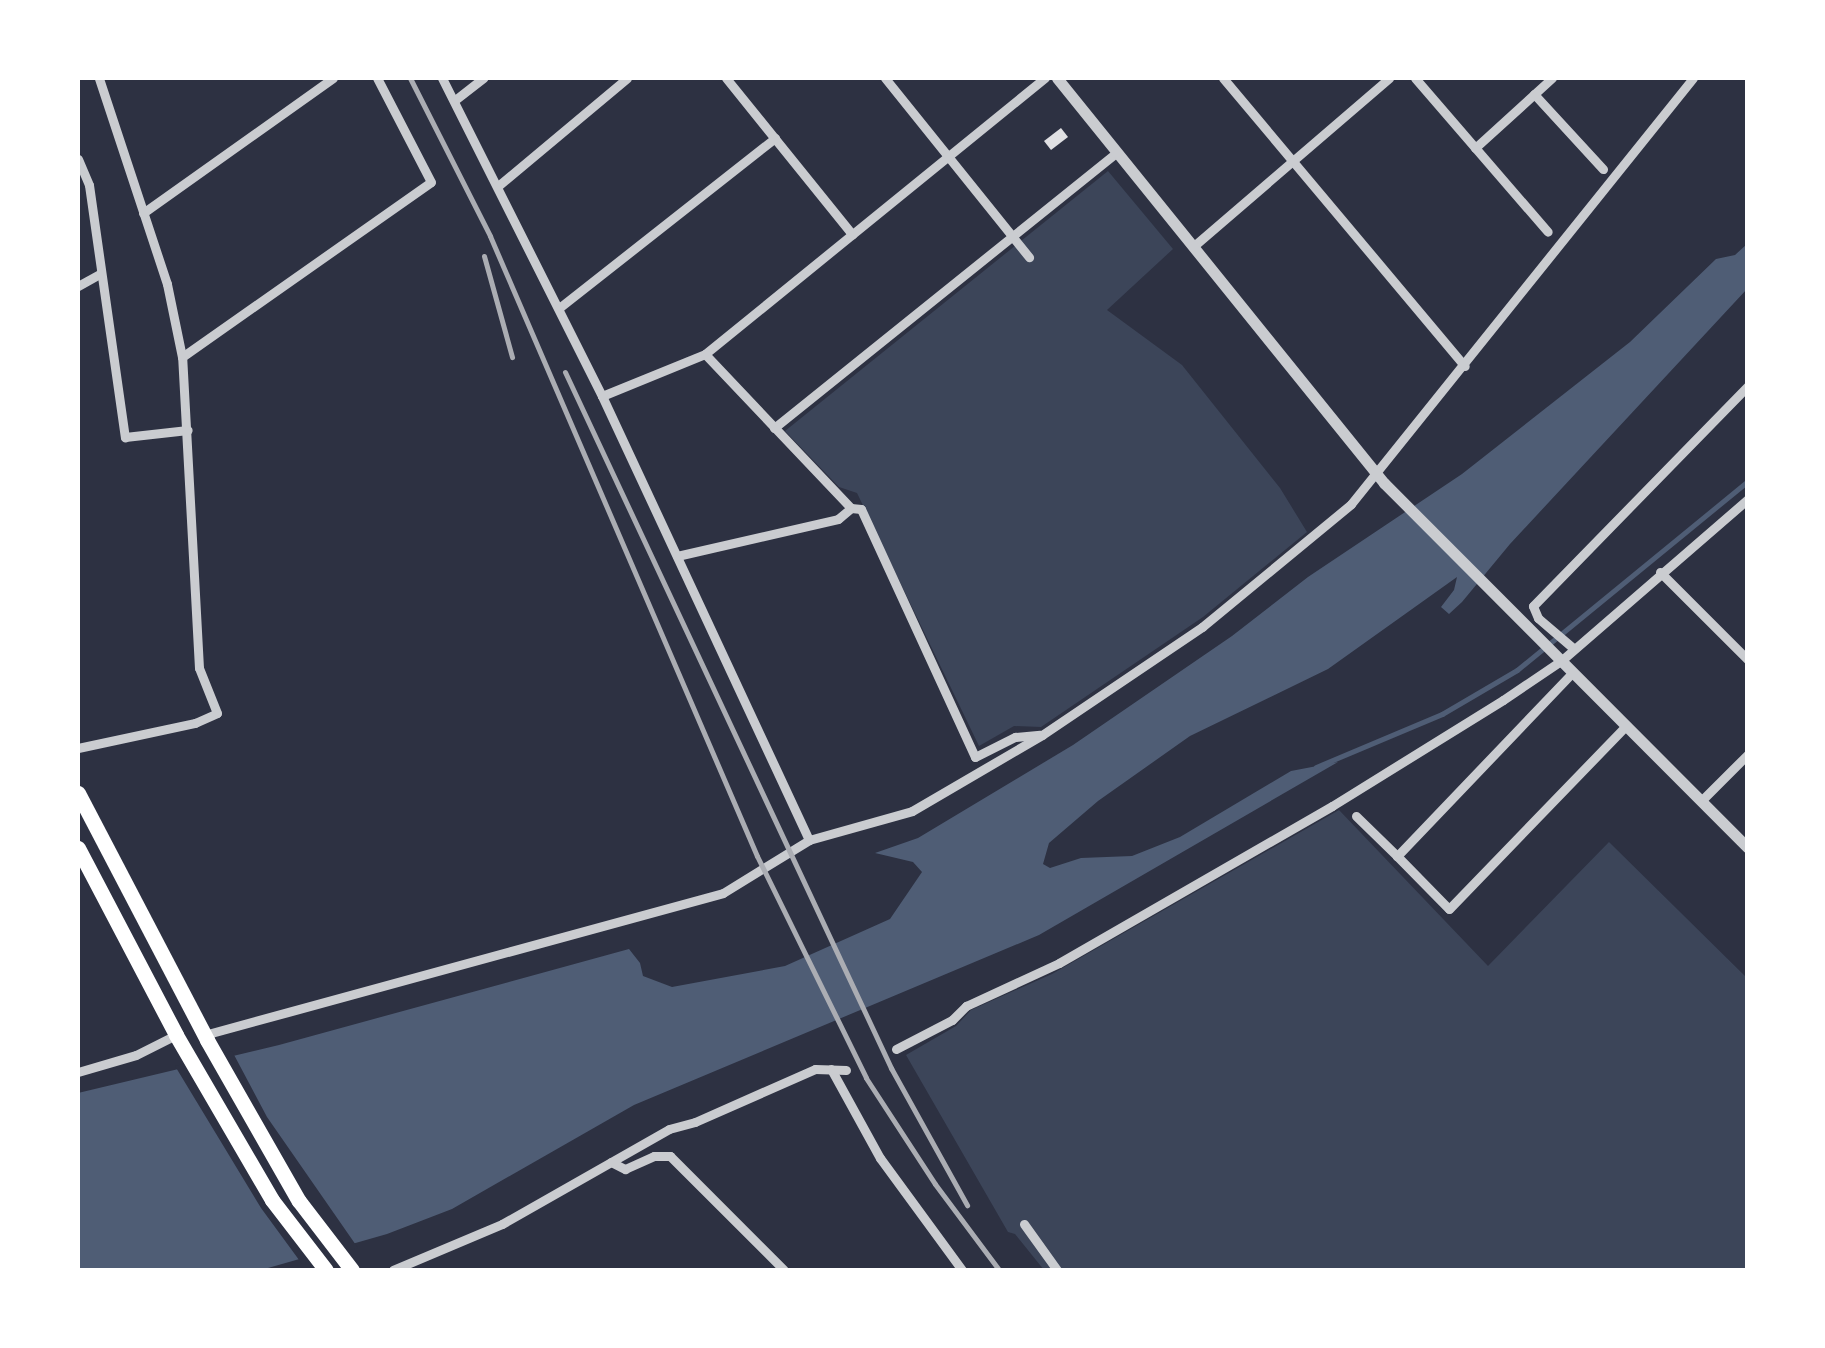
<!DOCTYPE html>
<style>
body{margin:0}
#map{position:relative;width:1825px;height:1348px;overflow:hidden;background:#2d3142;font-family:Roboto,sans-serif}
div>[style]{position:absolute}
.green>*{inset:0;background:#3c4559}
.water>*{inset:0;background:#4f5d75}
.pier>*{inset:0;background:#2d3142}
.stream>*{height:5px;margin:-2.5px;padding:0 2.5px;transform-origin:2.5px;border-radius:2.5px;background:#4f5d75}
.building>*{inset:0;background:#e0e0e3}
.minor>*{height:9px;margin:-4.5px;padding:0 4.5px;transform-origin:4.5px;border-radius:4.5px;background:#caccd0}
.tertiary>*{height:11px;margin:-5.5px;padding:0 5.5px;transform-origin:5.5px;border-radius:5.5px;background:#caccd0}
.trunk>*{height:15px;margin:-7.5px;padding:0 7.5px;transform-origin:7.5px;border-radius:7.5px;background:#fff}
.rail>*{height:5px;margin:-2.5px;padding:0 2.5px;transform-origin:2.5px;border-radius:2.5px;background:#abadb3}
span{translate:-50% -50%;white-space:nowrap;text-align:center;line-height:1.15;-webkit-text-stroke:10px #fff;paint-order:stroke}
.frame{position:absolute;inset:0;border:80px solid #fff;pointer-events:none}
</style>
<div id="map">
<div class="green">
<div style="clip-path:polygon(1108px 171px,1173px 249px,1107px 310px,1182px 365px,1280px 488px,1307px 532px,1203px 617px,1041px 727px,1014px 726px,979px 746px,857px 493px,839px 487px,785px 431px)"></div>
<div style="clip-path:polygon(1339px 810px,1488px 966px,1609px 842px,1747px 978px,1747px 1270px,1044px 1270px,1015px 1234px,1008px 1232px,906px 1055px,956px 1026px,971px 1010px,1052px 974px)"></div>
</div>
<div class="water">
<div style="clip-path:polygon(1747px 244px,1747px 289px,1510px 544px,1462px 602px,1449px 614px,1441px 607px,1454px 590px,1457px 577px,1328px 669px,1190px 736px,1098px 801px,1049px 843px,1043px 864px,1050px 868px,1081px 858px,1132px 856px,1180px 837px,1291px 771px,1338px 762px,1039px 935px,634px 1105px,452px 1209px,387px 1234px,261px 1270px,78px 1270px,78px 1093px,279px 1045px,629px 949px,640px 963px,643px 976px,672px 987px,785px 966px,890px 919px,922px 872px,913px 862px,875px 853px,918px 838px,1073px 745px,1232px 636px,1308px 577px,1462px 474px,1630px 342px,1716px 259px,1735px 255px)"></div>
</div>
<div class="pier">
<div style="clip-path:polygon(232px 1051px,267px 1117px,358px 1248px,302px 1264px,261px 1208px,175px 1066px)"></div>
</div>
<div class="stream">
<div style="left:1316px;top:767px;width:137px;rotate:-22.8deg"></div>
<div style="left:1442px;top:714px;width:87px;rotate:-30.4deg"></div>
<div style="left:1517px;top:670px;width:298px;rotate:-39.3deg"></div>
</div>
<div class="building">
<div style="clip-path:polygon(1061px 128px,1068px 137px,1051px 150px,1044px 141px)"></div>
</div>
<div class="minor">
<div style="left:442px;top:78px;width:356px;rotate:63.3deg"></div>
<div style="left:602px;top:396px;width:490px;rotate:65deg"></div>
<div style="left:726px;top:78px;width:201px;rotate:51.1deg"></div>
<div style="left:885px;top:78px;width:230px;rotate:51.2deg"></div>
<div style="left:1223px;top:78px;width:376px;rotate:50deg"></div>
<div style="left:1415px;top:78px;width:203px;rotate:49.2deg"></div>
<div style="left:1534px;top:94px;width:102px;rotate:47.4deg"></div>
<div style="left:455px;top:100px;width:36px;rotate:-38deg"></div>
<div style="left:1475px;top:148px;width:104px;rotate:-42.3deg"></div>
<div style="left:78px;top:159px;width:28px;rotate:67deg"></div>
<div style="left:89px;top:185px;width:255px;rotate:81.9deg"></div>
<div style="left:125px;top:437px;width:63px;rotate:-6.3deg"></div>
<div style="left:498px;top:186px;width:168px;rotate:-39.9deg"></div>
<div style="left:143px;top:213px;width:233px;rotate:-35.4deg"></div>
<div style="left:1195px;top:245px;width:256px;rotate:-40.7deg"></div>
<div style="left:78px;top:286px;width:26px;rotate:-29deg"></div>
<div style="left:559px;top:308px;width:275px;rotate:-38.2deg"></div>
<div style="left:182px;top:357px;width:304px;rotate:-35.1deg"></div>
<div style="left:431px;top:182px;width:117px;rotate:-117.4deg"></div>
<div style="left:602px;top:396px;width:111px;rotate:-22.2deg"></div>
<div style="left:705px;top:354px;width:438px;rotate:-39.1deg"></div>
<div style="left:774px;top:428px;width:440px;rotate:-38.8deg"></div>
<div style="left:851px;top:508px;width:10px;rotate:6deg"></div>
<div style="left:861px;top:509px;width:273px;rotate:65.3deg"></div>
<div style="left:975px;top:757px;width:45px;rotate:-26.6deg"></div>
<div style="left:1015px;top:737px;width:25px;rotate:-5deg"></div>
<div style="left:677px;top:556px;width:165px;rotate:-12.9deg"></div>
<div style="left:838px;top:519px;width:17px;rotate:-40deg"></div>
<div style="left:851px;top:508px;width:212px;rotate:-133.5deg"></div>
<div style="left:1660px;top:572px;width:124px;rotate:45deg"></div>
<div style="left:1573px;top:648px;width:46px;rotate:-139.4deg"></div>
<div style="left:1538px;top:618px;width:13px;rotate:-113deg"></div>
<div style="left:1533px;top:606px;width:308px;rotate:-45.7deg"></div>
<div style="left:1573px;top:672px;width:255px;rotate:133.7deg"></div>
<div style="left:1397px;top:856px;width:74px;rotate:45.5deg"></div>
<div style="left:1449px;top:909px;width:255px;rotate:-46deg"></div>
<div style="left:78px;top:748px;width:120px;rotate:-12.1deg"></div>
<div style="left:195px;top:723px;width:24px;rotate:-24deg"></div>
<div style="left:217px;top:713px;width:48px;rotate:-111.8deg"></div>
<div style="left:199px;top:668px;width:311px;rotate:-93.1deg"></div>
<div style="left:182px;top:357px;width:75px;rotate:-101.6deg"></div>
<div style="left:167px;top:284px;width:217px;rotate:-108.3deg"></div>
<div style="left:1701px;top:801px;width:66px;rotate:-45deg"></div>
<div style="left:1356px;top:816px;width:57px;rotate:44.3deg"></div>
<div style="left:204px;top:1035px;width:538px;rotate:-15.3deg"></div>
<div style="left:723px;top:893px;width:101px;rotate:-31.6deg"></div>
<div style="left:809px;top:840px;width:107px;rotate:-15.7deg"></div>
<div style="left:912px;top:811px;width:151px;rotate:-30.3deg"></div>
<div style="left:1042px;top:735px;width:193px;rotate:-34deg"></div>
<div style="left:1202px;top:627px;width:193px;rotate:-39.5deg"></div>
<div style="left:1351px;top:504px;width:546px;rotate:-51.24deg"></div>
<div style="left:896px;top:1049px;width:63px;rotate:-27.4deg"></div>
<div style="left:952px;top:1020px;width:20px;rotate:-45deg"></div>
<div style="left:966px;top:1006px;width:102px;rotate:-24.8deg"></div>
<div style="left:1059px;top:963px;width:315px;rotate:-29.9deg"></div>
<div style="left:1332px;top:806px;width:201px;rotate:-31.8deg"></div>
<div style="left:1503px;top:700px;width:71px;rotate:-34.1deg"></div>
<div style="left:1562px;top:660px;width:246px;rotate:-40.9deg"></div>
<div style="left:831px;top:1069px;width:102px;rotate:61.2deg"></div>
<div style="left:880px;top:1158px;width:139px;rotate:53.8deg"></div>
<div style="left:78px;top:1072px;width:60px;rotate:-16.3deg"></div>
<div style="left:136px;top:1055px;width:45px;rotate:-26.6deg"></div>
<div style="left:611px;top:1162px;width:16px;rotate:27deg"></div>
<div style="left:625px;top:1169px;width:32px;rotate:-24deg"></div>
<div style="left:654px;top:1156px;width:16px"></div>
<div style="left:670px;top:1156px;width:161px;rotate:45deg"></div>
<div style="left:1024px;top:1224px;width:57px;rotate:54.3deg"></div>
<div style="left:393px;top:1270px;width:118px;rotate:-22.9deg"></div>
<div style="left:502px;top:1224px;width:192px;rotate:-29.6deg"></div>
<div style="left:669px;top:1129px;width:27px;rotate:-15deg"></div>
<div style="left:695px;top:1122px;width:131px;rotate:-23.8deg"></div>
<div style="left:815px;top:1069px;width:31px;rotate:2deg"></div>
</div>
<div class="tertiary">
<div style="left:1057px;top:78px;width:521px;rotate:51.08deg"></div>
<div style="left:1384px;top:483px;width:515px;rotate:45.08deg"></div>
</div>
<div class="trunk">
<div style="left:78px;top:793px;width:279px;rotate:62.4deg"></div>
<div style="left:207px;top:1040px;width:185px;rotate:60.3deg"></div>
<div style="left:299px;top:1201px;width:87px;rotate:52.5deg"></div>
<div style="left:78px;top:848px;width:211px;rotate:62.3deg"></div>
<div style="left:176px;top:1035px;width:191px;rotate:59.8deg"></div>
<div style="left:272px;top:1200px;width:88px;rotate:52.4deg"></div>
</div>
<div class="rail">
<div style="left:410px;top:78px;width:177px;rotate:63.1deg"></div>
<div style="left:490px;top:236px;width:675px;rotate:66.7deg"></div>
<div style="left:757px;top:856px;width:247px;rotate:63.8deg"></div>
<div style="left:866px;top:1078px;width:126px;rotate:56.9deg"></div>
<div style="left:935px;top:1184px;width:107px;rotate:53.3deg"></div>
<div style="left:484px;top:256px;width:105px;rotate:74.5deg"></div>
<div style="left:565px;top:372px;width:769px;rotate:64.9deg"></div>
<div style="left:891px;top:1068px;width:157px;rotate:61deg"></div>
</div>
<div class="frame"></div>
</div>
